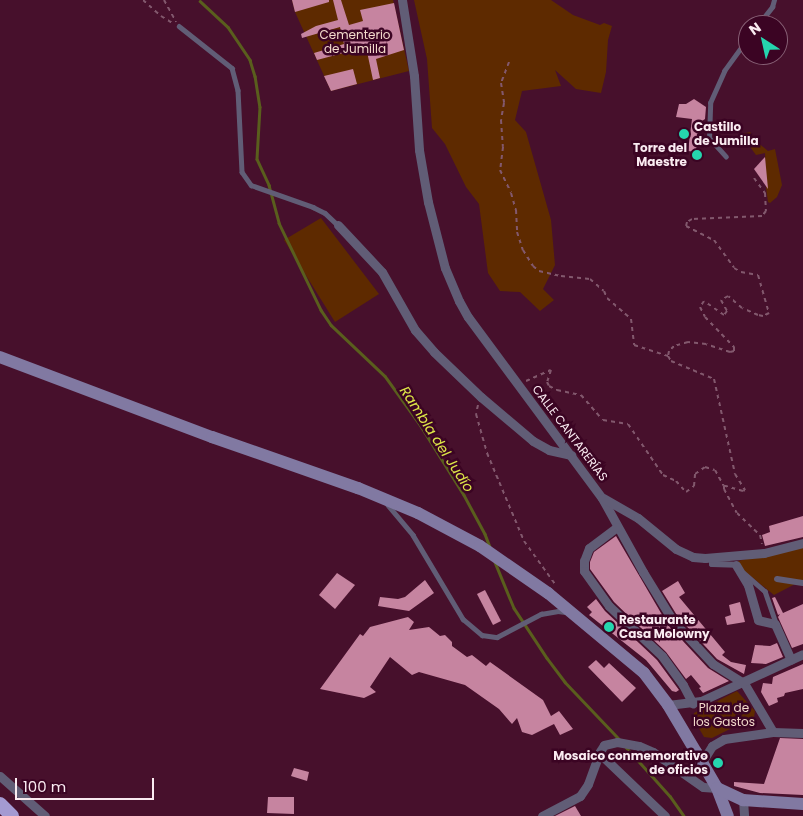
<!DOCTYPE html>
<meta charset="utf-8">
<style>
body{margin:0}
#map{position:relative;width:803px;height:816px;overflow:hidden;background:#47102c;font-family:Poppins,sans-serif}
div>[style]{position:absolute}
.green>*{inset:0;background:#5e2a00}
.stream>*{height:2.5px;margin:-1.25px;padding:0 1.25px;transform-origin:1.25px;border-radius:1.25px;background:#5a5e1d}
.building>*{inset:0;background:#c684a0}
.path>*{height:2px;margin-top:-1px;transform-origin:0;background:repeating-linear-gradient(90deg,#82586d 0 4px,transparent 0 8px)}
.service>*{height:4.5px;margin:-2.25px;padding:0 2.25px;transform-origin:2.25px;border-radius:2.25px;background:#615d76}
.pedestrian>*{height:6px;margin:-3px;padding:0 3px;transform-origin:3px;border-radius:3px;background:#615d76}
.minor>*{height:9px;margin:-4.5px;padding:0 4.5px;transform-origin:4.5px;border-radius:4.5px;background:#615d76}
.secondary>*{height:12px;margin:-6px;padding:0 6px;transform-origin:6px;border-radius:6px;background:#8179a2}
.trunk>*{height:14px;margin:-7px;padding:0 7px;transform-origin:7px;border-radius:7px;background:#a49ad2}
.dots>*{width:14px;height:14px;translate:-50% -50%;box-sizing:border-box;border:2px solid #3b0423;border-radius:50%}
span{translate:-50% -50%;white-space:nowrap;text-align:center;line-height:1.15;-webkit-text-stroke:5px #3b0423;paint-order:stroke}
.park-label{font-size:12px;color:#f3dacb}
.poi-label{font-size:12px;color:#faebf1;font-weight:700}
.left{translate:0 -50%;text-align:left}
.right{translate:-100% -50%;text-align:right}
.street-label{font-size:12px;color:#faebf1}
.water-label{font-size:14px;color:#dde648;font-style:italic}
.north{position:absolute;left:738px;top:15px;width:50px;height:50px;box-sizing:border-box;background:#3b0423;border:1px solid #876075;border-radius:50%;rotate:325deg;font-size:14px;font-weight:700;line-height:20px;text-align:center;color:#faebf1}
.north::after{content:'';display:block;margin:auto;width:18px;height:22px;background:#25d5ae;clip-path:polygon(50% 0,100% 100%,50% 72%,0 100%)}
.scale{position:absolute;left:15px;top:778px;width:139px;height:22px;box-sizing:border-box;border:2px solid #faebf1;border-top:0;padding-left:6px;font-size:15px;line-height:18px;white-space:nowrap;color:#faebf1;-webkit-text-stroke:4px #3b0423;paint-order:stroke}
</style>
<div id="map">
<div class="green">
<div style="clip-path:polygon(292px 0,393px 0,409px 71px,331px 91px,295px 12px)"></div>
<div style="clip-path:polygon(414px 0,551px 0,573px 15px,600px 25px,604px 23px,612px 26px,608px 40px,606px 72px,601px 93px,576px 89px,555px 70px,561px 86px,522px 91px,515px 120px,526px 132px,551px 220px,555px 265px,543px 289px,554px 300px,540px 311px,520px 292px,500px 291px,488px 273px,479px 204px,466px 187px,445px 144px,432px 128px,427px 59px)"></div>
<div style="clip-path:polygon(750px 132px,757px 142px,768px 151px,775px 149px,782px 185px,777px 197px,770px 203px,768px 202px,766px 188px,765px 153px,756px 155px,742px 136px,742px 134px)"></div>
<div style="clip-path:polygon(321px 218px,379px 294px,335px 322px,284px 240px)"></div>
<div style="clip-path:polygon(803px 546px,803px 580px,774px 595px,742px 569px,738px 561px)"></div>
<div style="clip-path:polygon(737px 691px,755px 711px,754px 717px,712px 738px,704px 737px,693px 718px,694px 713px)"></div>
</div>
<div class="stream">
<div style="left:200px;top:1px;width:38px;rotate:43deg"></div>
<div style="left:228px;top:27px;width:40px;rotate:56deg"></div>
<div style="left:250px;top:60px;width:17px;rotate:73deg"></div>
<div style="left:255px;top:76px;width:31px;rotate:81deg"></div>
<div style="left:260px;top:107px;width:52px;rotate:93.3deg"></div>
<div style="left:257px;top:159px;width:29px;rotate:65deg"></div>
<div style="left:269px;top:185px;width:39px;rotate:75deg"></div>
<div style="left:279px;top:223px;width:97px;rotate:64.2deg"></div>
<div style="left:321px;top:310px;width:18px;rotate:56deg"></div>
<div style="left:331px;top:325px;width:74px;rotate:43.4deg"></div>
<div style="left:385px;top:376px;width:62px;rotate:54.2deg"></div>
<div style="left:421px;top:426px;width:81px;rotate:58.1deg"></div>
<div style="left:464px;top:495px;width:44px;rotate:61.7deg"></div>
<div style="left:485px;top:534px;width:14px;rotate:69deg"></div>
<div style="left:495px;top:562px;width:50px;rotate:67.6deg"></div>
<div style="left:514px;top:608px;width:60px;rotate:56.6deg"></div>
<div style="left:547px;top:658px;width:30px;rotate:53deg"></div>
<div style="left:565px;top:682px;width:79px;rotate:46.5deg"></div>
<div style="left:626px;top:747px;width:66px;rotate:48.1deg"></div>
<div style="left:670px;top:796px;width:24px;rotate:55deg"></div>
</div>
<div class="building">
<div style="clip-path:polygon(292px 0,329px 0,329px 2px,295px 12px)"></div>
<div style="clip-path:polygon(333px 0,341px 0,349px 25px,363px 21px,360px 10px,394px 3px,404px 50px,376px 59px,380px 78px,373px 80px,366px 47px,317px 60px,314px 53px,344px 44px,340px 27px,302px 38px,301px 34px,316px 26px,338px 20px)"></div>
<div style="clip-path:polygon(353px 69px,357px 84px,331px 91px,324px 76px)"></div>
<div style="clip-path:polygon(694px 99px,706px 107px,705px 119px,699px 123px,696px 152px,688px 151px,692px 119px,676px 117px,679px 104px,686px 104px)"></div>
<div style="clip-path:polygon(765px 157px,768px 189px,754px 169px)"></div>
<div style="clip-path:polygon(803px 516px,803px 537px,765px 546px,762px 535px,770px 532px,769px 526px)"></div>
<div style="clip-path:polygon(616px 536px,668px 625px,708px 668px,729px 681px,703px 693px,699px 688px,701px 687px,691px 675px,686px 679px,666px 652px,614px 602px,590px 569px,590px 562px,594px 552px)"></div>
<div style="clip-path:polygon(337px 573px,355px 585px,335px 609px,319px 595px)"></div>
<div style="clip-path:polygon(425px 580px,434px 593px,409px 611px,378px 606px,380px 597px,398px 599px,405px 597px)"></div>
<div style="clip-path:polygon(678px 581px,685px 593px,679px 597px,725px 652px,722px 655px,731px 662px,746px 665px,744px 674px,717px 659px,678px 617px,662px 591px)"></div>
<div style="clip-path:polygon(485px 590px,501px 621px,493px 625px,477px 594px)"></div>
<div style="clip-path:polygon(775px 597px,783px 613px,803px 604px,803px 644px,792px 648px,778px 617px,780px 614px,778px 615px,772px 598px)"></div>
<div style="clip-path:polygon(596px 599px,605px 611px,657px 660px,679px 690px,676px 692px,672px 691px,646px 660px,589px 615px,592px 612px,587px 607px)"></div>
<div style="clip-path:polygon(740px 602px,745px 622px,727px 625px,725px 617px,731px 615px,729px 605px)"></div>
<div style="clip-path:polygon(408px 617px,414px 622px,409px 630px,429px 627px,440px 636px,445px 635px,452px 642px,452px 646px,467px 657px,472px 655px,486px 666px,490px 662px,543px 700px,551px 716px,559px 711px,573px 729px,560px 735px,554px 724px,532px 735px,522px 732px,517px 718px,512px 724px,499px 709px,465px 685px,419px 672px,412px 675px,390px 657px,370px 687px,376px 692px,364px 698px,320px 689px,360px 634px,363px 636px,370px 627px)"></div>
<div style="clip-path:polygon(777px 643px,783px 657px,766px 664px,751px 663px,755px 645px,770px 646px)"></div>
<div style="clip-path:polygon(596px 660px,604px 668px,609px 663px,636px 688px,622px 702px,588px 667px)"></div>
<div style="clip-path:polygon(803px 664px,803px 689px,785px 693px,784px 696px,777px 698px,778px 702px,769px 706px,761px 692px,763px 683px,772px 684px,773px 677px)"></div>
<div style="clip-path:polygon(780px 738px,803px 739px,803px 795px,760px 793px,734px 786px,734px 782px,764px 784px)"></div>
<div style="clip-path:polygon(294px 768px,309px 772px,307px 781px,291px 776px)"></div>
<div style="clip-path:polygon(268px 797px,294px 797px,294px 814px,267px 813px)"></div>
<div style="clip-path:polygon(575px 806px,581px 816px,555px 816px)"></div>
</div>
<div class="path">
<div style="left:143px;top:0;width:24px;rotate:42deg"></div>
<div style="left:161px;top:16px;width:15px;rotate:32deg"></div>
<div style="left:164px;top:0;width:25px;rotate:61deg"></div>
<div style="left:509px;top:62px;width:22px;rotate:111deg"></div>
<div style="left:501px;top:83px;width:20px;rotate:81deg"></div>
<div style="left:504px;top:103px;width:17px;rotate:100deg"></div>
<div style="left:501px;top:120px;width:27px;rotate:86deg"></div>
<div style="left:503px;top:147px;width:23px;rotate:97deg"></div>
<div style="left:500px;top:170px;width:25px;rotate:64deg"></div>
<div style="left:511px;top:193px;width:18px;rotate:74deg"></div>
<div style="left:516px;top:210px;width:22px;rotate:87deg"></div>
<div style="left:517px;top:232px;width:19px;rotate:72deg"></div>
<div style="left:523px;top:250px;width:19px;rotate:58deg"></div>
<div style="left:533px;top:266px;width:8px;rotate:40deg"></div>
<div style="left:539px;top:271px;width:23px;rotate:13deg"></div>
<div style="left:561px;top:276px;width:29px;rotate:6deg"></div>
<div style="left:590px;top:279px;width:18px;rotate:41deg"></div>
<div style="left:604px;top:291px;width:8px;rotate:67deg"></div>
<div style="left:607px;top:298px;width:32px;rotate:41deg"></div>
<div style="left:631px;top:319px;width:26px;rotate:83deg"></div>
<div style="left:634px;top:345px;width:36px;rotate:18deg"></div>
<div style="left:754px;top:178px;width:19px;rotate:54deg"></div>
<div style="left:765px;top:193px;width:18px;rotate:87deg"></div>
<div style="left:766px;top:211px;width:6px;rotate:129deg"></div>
<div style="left:762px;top:216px;width:70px;rotate:177.5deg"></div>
<div style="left:692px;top:219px;width:6px;rotate:149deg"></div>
<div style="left:687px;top:222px;width:4px;rotate:104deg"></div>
<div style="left:686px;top:226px;width:31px;rotate:27deg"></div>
<div style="left:714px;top:240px;width:34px;rotate:54deg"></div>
<div style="left:734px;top:268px;width:8px;rotate:30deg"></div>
<div style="left:741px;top:272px;width:17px;rotate:10deg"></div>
<div style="left:758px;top:275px;width:40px;rotate:74deg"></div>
<div style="left:769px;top:313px;width:7px;rotate:153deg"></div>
<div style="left:763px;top:316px;width:5px;rotate:-169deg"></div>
<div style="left:758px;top:315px;width:17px;rotate:-156deg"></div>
<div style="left:742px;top:308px;width:18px;rotate:-139deg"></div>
<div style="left:728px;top:296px;width:8px;rotate:150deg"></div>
<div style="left:721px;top:300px;width:13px;rotate:61deg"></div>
<div style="left:727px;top:311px;width:5px;rotate:127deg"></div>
<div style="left:724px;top:315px;width:24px;rotate:-145deg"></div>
<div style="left:704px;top:301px;width:7px;rotate:124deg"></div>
<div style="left:700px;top:307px;width:11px;rotate:63deg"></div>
<div style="left:705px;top:317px;width:42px;rotate:46deg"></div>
<div style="left:734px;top:347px;width:4px;rotate:90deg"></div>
<div style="left:734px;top:351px;width:4px;rotate:166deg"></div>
<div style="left:730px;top:352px;width:25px;rotate:-162deg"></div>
<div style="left:706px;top:344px;width:18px;rotate:-174deg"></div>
<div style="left:688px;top:342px;width:15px;rotate:164deg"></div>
<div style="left:674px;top:346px;width:7px;rotate:135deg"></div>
<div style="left:669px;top:351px;width:5px;rotate:101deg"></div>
<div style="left:668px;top:356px;width:6px;rotate:59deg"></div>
<div style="left:671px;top:361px;width:47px;rotate:22.7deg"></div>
<div style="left:714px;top:379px;width:97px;rotate:77.5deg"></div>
<div style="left:735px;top:474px;width:19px;rotate:58deg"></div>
<div style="left:745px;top:490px;width:2px;rotate:153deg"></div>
<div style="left:743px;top:491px;width:18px;rotate:-164deg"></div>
<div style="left:726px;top:486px;width:2px;rotate:180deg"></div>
<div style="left:724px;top:486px;width:3px;rotate:90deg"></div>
<div style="left:724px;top:489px;width:27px;rotate:62deg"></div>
<div style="left:737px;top:513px;width:32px;rotate:44deg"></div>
<div style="left:760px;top:535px;width:9px;rotate:77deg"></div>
<div style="left:526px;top:381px;width:27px;rotate:-24deg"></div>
<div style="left:551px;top:370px;width:13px;rotate:108deg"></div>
<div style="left:547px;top:382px;width:4px;rotate:63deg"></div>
<div style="left:549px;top:386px;width:9px;rotate:27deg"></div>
<div style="left:557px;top:390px;width:25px;rotate:12deg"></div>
<div style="left:581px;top:395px;width:33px;rotate:49deg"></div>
<div style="left:603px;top:420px;width:25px;rotate:9deg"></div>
<div style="left:628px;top:424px;width:62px;rotate:55.5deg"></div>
<div style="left:663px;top:475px;width:14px;rotate:25deg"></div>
<div style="left:676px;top:481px;width:15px;rotate:48deg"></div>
<div style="left:686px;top:492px;width:10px;rotate:-37deg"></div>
<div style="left:694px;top:486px;width:12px;rotate:-85deg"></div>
<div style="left:695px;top:474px;width:12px;rotate:-35deg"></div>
<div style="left:705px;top:467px;width:10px;rotate:17deg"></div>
<div style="left:715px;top:470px;width:18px;rotate:61deg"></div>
<div style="left:478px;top:405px;width:9px;rotate:103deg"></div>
<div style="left:476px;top:414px;width:41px;rotate:74.2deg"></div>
<div style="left:487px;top:453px;width:95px;rotate:67.2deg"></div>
<div style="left:524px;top:541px;width:53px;rotate:54.2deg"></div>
</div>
<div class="service">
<div style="left:758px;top:25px;width:23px;rotate:-52deg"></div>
<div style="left:772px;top:7px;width:7px;rotate:-74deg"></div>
<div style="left:179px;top:26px;width:68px;rotate:38.4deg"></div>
<div style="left:232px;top:68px;width:23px;rotate:75deg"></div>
<div style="left:238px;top:90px;width:82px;rotate:87.2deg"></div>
<div style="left:242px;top:172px;width:16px;rotate:55deg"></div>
<div style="left:251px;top:185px;width:66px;rotate:19.5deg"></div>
<div style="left:313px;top:207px;width:13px;rotate:27deg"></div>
<div style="left:325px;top:213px;width:18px;rotate:43deg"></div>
<div style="left:726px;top:157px;width:25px;rotate:-132deg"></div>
<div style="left:709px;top:138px;width:35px;rotate:-88deg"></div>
<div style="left:710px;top:103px;width:35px;rotate:-66deg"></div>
<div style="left:724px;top:71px;width:41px;rotate:-54deg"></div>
<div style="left:388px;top:505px;width:39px;rotate:50deg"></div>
<div style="left:413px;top:535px;width:98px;rotate:59.2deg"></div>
<div style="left:463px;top:619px;width:25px;rotate:40deg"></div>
<div style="left:482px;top:635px;width:15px;rotate:8deg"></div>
<div style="left:497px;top:637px;width:50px;rotate:-27.6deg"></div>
<div style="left:541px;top:614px;width:17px;rotate:-10deg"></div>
<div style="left:558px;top:611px;width:7px;rotate:8deg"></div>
<div style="left:744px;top:573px;width:28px;rotate:41deg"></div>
<div style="left:765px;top:591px;width:37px;rotate:71deg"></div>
</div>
<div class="pedestrian">
<div style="left:712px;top:558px;width:6px;rotate:90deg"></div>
<div style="left:712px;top:564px;width:24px;rotate:2deg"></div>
<div style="left:777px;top:579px;width:26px;rotate:9deg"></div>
</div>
<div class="minor">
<div style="left:402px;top:0;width:77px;rotate:81deg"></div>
<div style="left:414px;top:76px;width:74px;rotate:86.1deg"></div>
<div style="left:419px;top:150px;width:53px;rotate:80.2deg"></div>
<div style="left:428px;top:202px;width:68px;rotate:75.6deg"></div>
<div style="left:445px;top:268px;width:36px;rotate:67deg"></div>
<div style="left:459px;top:301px;width:18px;rotate:61deg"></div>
<div style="left:468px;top:317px;width:225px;rotate:53.5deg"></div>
<div style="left:602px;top:498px;width:85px;rotate:61deg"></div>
<div style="left:643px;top:572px;width:57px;rotate:58.5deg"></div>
<div style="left:673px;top:621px;width:59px;rotate:47.1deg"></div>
<div style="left:713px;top:664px;width:36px;rotate:32deg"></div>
<div style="left:744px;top:683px;width:57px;rotate:59.4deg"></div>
<div style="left:338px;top:225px;width:64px;rotate:46.9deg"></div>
<div style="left:382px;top:272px;width:67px;rotate:60.4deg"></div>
<div style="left:415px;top:330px;width:29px;rotate:49deg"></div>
<div style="left:434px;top:352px;width:65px;rotate:43.8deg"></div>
<div style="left:481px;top:397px;width:68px;rotate:40.2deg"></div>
<div style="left:533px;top:441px;width:18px;rotate:29deg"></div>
<div style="left:549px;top:450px;width:23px;rotate:13deg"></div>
<div style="left:603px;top:498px;width:40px;rotate:29.7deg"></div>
<div style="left:638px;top:518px;width:49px;rotate:39.2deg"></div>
<div style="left:676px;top:549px;width:19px;rotate:25deg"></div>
<div style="left:693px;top:557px;width:12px;rotate:5deg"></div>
<div style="left:705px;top:558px;width:59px;rotate:-4.8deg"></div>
<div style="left:764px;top:553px;width:40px;rotate:-14.4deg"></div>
<div style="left:617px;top:527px;width:35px;rotate:143deg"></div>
<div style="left:589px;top:548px;width:14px;rotate:111deg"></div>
<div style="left:584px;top:561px;width:10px;rotate:90deg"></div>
<div style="left:584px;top:571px;width:43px;rotate:54.5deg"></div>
<div style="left:609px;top:606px;width:73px;rotate:43.3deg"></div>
<div style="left:662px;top:656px;width:36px;rotate:54deg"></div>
<div style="left:683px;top:685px;width:21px;rotate:62deg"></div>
<div style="left:736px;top:565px;width:23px;rotate:59deg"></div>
<div style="left:748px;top:585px;width:36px;rotate:74deg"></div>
<div style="left:758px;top:620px;width:17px;rotate:13deg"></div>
<div style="left:775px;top:624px;width:39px;rotate:66deg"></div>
<div style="left:668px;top:705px;width:33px;rotate:-7deg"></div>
<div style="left:701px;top:701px;width:112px;rotate:-24.7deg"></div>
<div style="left:702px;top:762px;width:19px;rotate:-58deg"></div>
<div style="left:712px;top:746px;width:14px;rotate:-30deg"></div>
<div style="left:724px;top:739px;width:49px;rotate:-8.1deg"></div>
<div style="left:773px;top:732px;width:30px;rotate:2deg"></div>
<div style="left:0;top:776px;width:60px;rotate:41.6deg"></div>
<div style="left:743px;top:800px;width:16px;rotate:86deg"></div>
<div style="left:542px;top:816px;width:43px;rotate:-27.8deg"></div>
<div style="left:580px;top:796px;width:14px;rotate:-56deg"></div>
<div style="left:588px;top:784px;width:33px;rotate:-70deg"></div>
<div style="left:665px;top:816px;width:91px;rotate:-136.3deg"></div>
<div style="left:599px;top:753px;width:9px;rotate:-58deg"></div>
<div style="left:604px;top:745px;width:13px;rotate:-13deg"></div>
<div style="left:617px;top:742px;width:22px;rotate:10deg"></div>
<div style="left:639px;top:746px;width:15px;rotate:23deg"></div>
<div style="left:653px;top:752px;width:61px;rotate:35deg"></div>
<div style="left:703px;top:787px;width:14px;rotate:4deg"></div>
</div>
<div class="secondary">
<div style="left:0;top:357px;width:227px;rotate:20.7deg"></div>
<div style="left:212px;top:437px;width:155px;rotate:19.3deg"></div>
<div style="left:358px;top:488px;width:65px;rotate:22.6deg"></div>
<div style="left:418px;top:513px;width:70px;rotate:28deg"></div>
<div style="left:480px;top:546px;width:83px;rotate:34.7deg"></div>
<div style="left:548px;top:593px;width:125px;rotate:39.8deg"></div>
<div style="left:644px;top:673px;width:40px;rotate:53deg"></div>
<div style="left:668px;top:705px;width:55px;rotate:59.2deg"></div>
<div style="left:696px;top:752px;width:42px;rotate:59.7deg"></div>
<div style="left:717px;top:788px;width:30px;rotate:69deg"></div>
<div style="left:717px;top:788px;width:29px;rotate:25deg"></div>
<div style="left:743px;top:800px;width:60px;rotate:3.8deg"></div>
</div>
<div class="trunk">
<div style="left:0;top:804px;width:17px;rotate:45deg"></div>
</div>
<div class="dots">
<div style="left:684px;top:134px;background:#25d5ae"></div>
<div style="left:697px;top:155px;background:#25d5ae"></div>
<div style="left:609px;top:627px;background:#25d5ae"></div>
<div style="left:718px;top:763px;background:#25d5ae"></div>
</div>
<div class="park-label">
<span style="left:355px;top:42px">Cementerio<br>de Jumilla</span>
<span style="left:724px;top:715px">Plaza de<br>los Gastos</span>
</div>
<div class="poi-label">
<span class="left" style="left:694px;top:134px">Castillo<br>de Jumilla</span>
<span class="right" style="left:687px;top:155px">Torre del<br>Maestre</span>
<span class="left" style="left:619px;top:627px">Restaurante<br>Casa Molowny</span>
<span class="right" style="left:708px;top:763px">Mosaico conmemorativo<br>de oficios</span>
</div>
<div class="street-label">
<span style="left:570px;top:433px;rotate:53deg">CALLE CANTARERÍAS</span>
</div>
<div class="water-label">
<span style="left:437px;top:439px;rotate:57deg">Rambla del Judío</span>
</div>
<div class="north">N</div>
<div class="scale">100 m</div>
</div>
